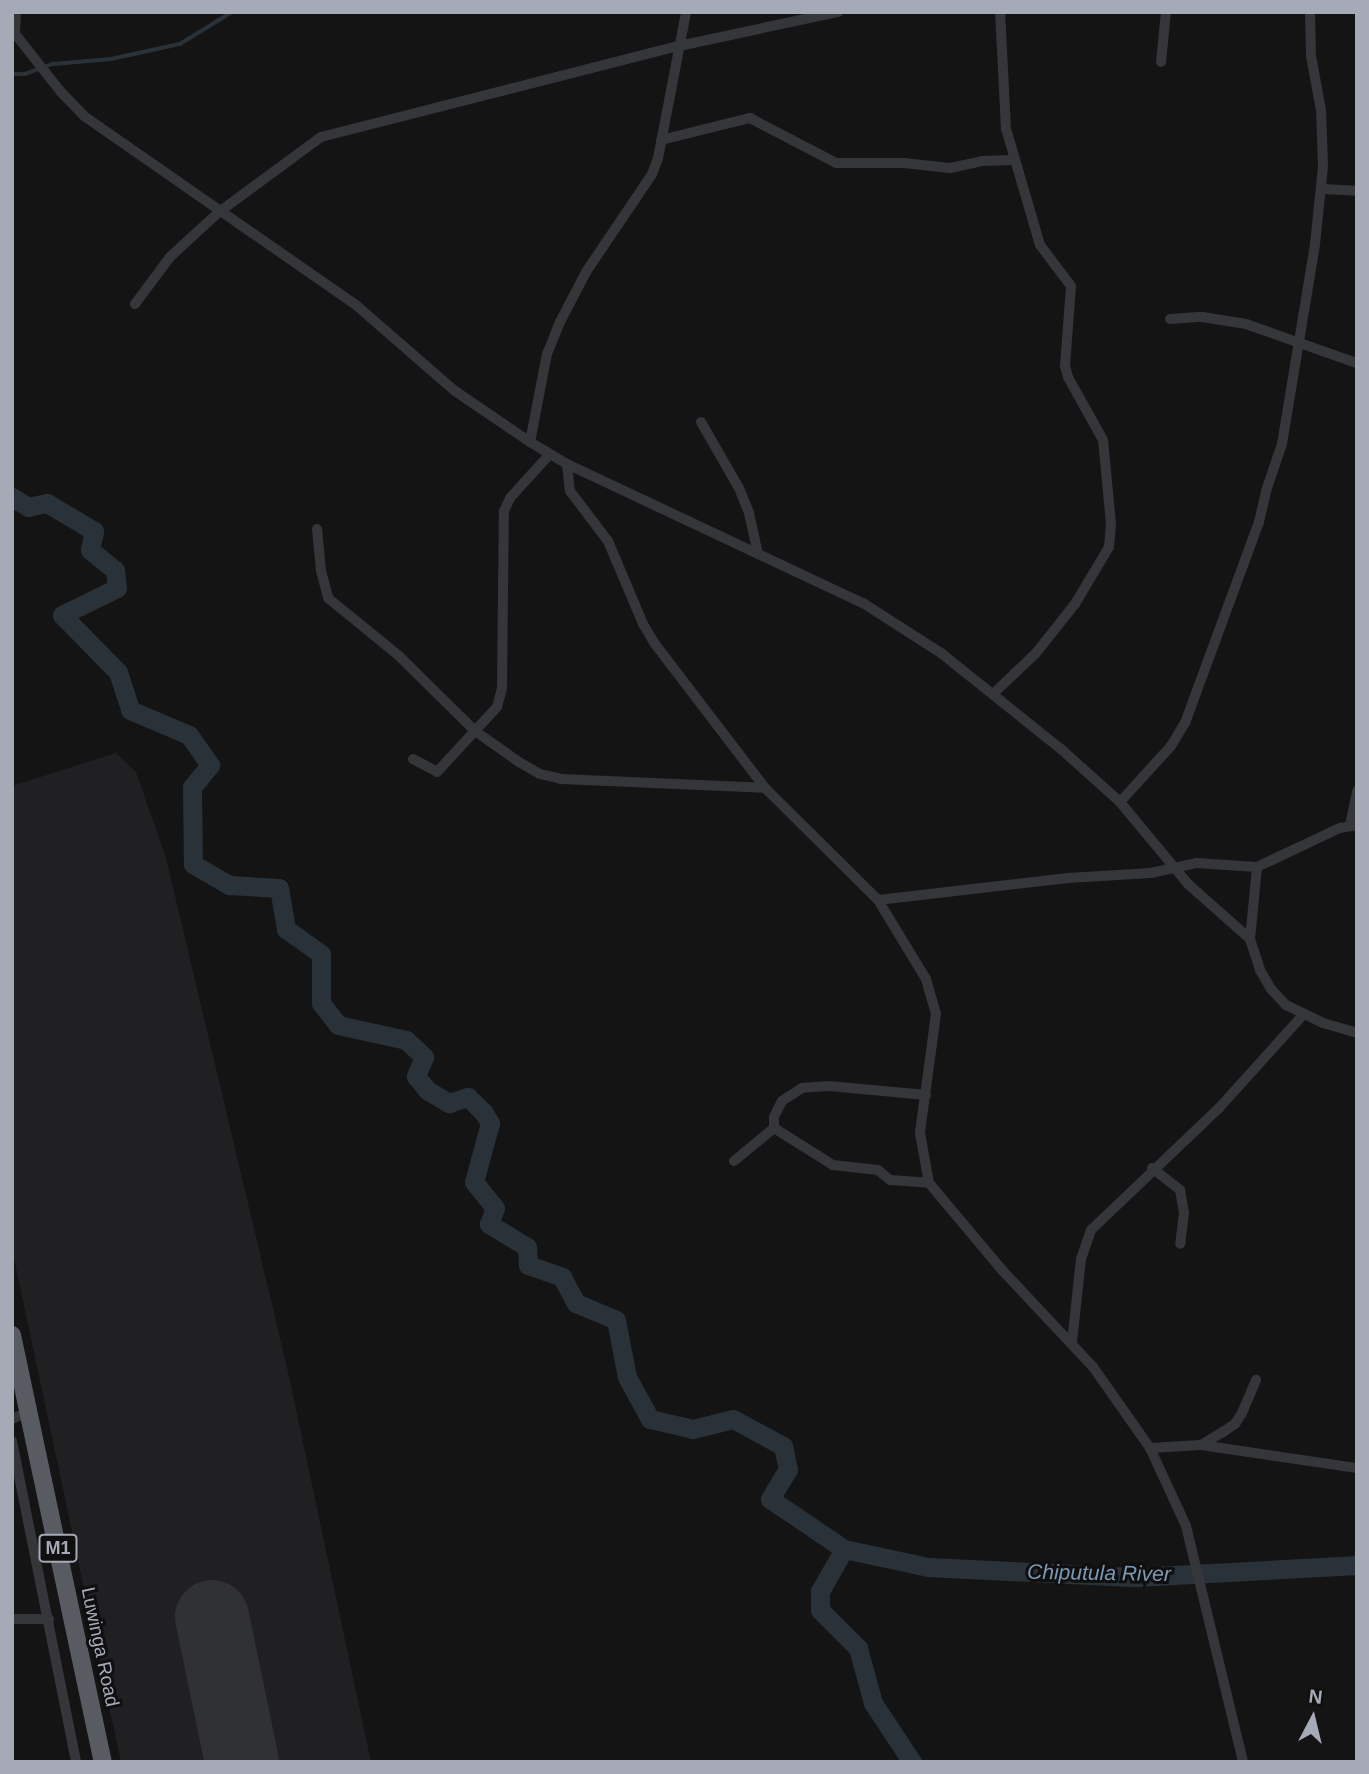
<!DOCTYPE html>
<style>
body{margin:0}
#map{position:relative;width:1369px;height:1774px;overflow:hidden;background:#141415;font-family:Arial,sans-serif}
div>[style]{position:absolute}
.built>*{inset:0;background:#202022}
.stream>*{height:3.5px;margin:-1.75px;padding:0 1.75px;transform-origin:1.75px;border-radius:1.75px;background:#2a3239}
.river>*{height:19px;margin:-9.5px;padding:0 9.5px;transform-origin:9.5px;border-radius:9.5px;background:#2a3239}
.runway>*{height:74px;margin:-37px;padding:0 37px;transform-origin:37px;border-radius:37px;background:#303134}
.minor>*{height:10px;margin:-5px;padding:0 5px;transform-origin:5px;border-radius:5px;background:#35363a}
.trunk>*{height:18px;margin:-9px;padding:0 9px;transform-origin:9px;border-radius:9px;background:#585b62}
span{translate:-50% -50%;white-space:nowrap;text-align:center;line-height:1.15;-webkit-text-stroke:6px #0f0f10;paint-order:stroke}
.shield-label span{padding:2px 5px;background:#0f0f10;border:2px solid;border-radius:5px;-webkit-text-stroke-width:0}
.shield-label{font-size:18px;color:#a5aab6;font-weight:700}
.street-label{font-size:19px;color:#a5aab6}
.water-label{font-size:21px;color:#7b99b2;font-style:italic}
.frame{position:absolute;inset:0;border:14px solid #a5aab6;pointer-events:none}
.north{position:absolute;left:1278px;top:1683px;width:70px;height:70px;-webkit-text-stroke:5px #0f0f10;paint-order:stroke;rotate:7deg;font-size:19px;font-weight:700;line-height:28px;text-align:center;color:#a5aab6}
.north::after{content:'';display:block;margin:auto;width:24px;height:32px;background:#a5aab6;clip-path:polygon(50% 0,100% 100%,50% 72%,0 100%)}
</style>
<div id="map">
<div class="built">
<div style="clip-path:polygon(116px 753px,136px 772px,166px 858px,288px 1372px,371px 1762px,121px 1762px,12px 1249px,12px 786px)"></div>
</div>
<div class="stream">
<div style="left:12px;top:74px;width:13px"></div>
<div style="left:25px;top:74px;width:30px;rotate:-20deg"></div>
<div style="left:53px;top:64px;width:58px;rotate:-4.9deg"></div>
<div style="left:111px;top:59px;width:71px;rotate:-12.3deg"></div>
<div style="left:180px;top:44px;width:61px;rotate:-31.6deg"></div>
</div>
<div class="river">
<div style="left:12px;top:497px;width:19px;rotate:32deg"></div>
<div style="left:28px;top:507px;width:19px;rotate:-12deg"></div>
<div style="left:47px;top:503px;width:55px;rotate:30.8deg"></div>
<div style="left:94px;top:531px;width:19px;rotate:102deg"></div>
<div style="left:90px;top:550px;width:32px;rotate:39deg"></div>
<div style="left:115px;top:570px;width:18px;rotate:84deg"></div>
<div style="left:117px;top:588px;width:61px;rotate:153.9deg"></div>
<div style="left:62px;top:615px;width:80px;rotate:45.5deg"></div>
<div style="left:118px;top:672px;width:40px;rotate:72deg"></div>
<div style="left:130px;top:710px;width:64px;rotate:23deg"></div>
<div style="left:189px;top:735px;width:37px;rotate:55deg"></div>
<div style="left:210px;top:765px;width:28px;rotate:129deg"></div>
<div style="left:192px;top:787px;width:77px;rotate:89.3deg"></div>
<div style="left:193px;top:864px;width:42px;rotate:30.3deg"></div>
<div style="left:229px;top:885px;width:50px;rotate:3.4deg"></div>
<div style="left:279px;top:888px;width:42px;rotate:80.3deg"></div>
<div style="left:286px;top:929px;width:43px;rotate:35.5deg"></div>
<div style="left:321px;top:954px;width:49px;rotate:90deg"></div>
<div style="left:321px;top:1003px;width:28px;rotate:52deg"></div>
<div style="left:338px;top:1025px;width:70px;rotate:12.4deg"></div>
<div style="left:406px;top:1040px;width:25px;rotate:43deg"></div>
<div style="left:424px;top:1057px;width:21px;rotate:113deg"></div>
<div style="left:416px;top:1076px;width:18px;rotate:52deg"></div>
<div style="left:427px;top:1090px;width:26px;rotate:31deg"></div>
<div style="left:449px;top:1103px;width:20px;rotate:-18deg"></div>
<div style="left:468px;top:1097px;width:23px;rotate:45deg"></div>
<div style="left:484px;top:1113px;width:12px;rotate:59deg"></div>
<div style="left:490px;top:1123px;width:61px;rotate:105.2deg"></div>
<div style="left:474px;top:1182px;width:33px;rotate:51deg"></div>
<div style="left:495px;top:1208px;width:17px;rotate:111deg"></div>
<div style="left:489px;top:1224px;width:44px;rotate:31.2deg"></div>
<div style="left:527px;top:1247px;width:18px;rotate:87deg"></div>
<div style="left:528px;top:1265px;width:36px;rotate:19deg"></div>
<div style="left:562px;top:1277px;width:30px;rotate:62deg"></div>
<div style="left:576px;top:1303px;width:43px;rotate:23deg"></div>
<div style="left:616px;top:1320px;width:58px;rotate:79.1deg"></div>
<div style="left:627px;top:1377px;width:48px;rotate:61.3deg"></div>
<div style="left:650px;top:1419px;width:44px;rotate:13.1deg"></div>
<div style="left:693px;top:1429px;width:41px;rotate:-14deg"></div>
<div style="left:733px;top:1419px;width:57px;rotate:28.4deg"></div>
<div style="left:783px;top:1446px;width:24px;rotate:78deg"></div>
<div style="left:788px;top:1469px;width:35px;rotate:121deg"></div>
<div style="left:770px;top:1499px;width:89px;rotate:34deg"></div>
<div style="left:844px;top:1549px;width:48px;rotate:119.7deg"></div>
<div style="left:820px;top:1591px;width:19px;rotate:90deg"></div>
<div style="left:820px;top:1610px;width:54px;rotate:45deg"></div>
<div style="left:858px;top:1648px;width:57px;rotate:74.7deg"></div>
<div style="left:873px;top:1703px;width:71px;rotate:56.5deg"></div>
<div style="left:844px;top:1549px;width:86px;rotate:12.1deg"></div>
<div style="left:928px;top:1567px;width:208px;rotate:2.8deg"></div>
<div style="left:1136px;top:1577px;width:221px;rotate:-3.1deg"></div>
</div>
<div class="runway">
<div style="left:212px;top:1617px;width:148px;rotate:78.3deg"></div>
</div>
<div class="minor">
<div style="left:12px;top:30px;width:79px;rotate:51.7deg"></div>
<div style="left:61px;top:92px;width:33px;rotate:46deg"></div>
<div style="left:84px;top:116px;width:331px;rotate:34.8deg"></div>
<div style="left:356px;top:305px;width:131px;rotate:41deg"></div>
<div style="left:455px;top:391px;width:91px;rotate:34.2deg"></div>
<div style="left:530px;top:442px;width:43px;rotate:30.7deg"></div>
<div style="left:567px;top:464px;width:327px;rotate:25.2deg"></div>
<div style="left:863px;top:603px;width:93px;rotate:32.7deg"></div>
<div style="left:941px;top:653px;width:154px;rotate:38.7deg"></div>
<div style="left:1061px;top:749px;width:79px;rotate:41.9deg"></div>
<div style="left:1120px;top:802px;width:107px;rotate:50.3deg"></div>
<div style="left:1188px;top:884px;width:83px;rotate:41.6deg"></div>
<div style="left:1250px;top:939px;width:33px;rotate:72deg"></div>
<div style="left:1260px;top:970px;width:22px;rotate:60deg"></div>
<div style="left:1271px;top:989px;width:22px;rotate:47deg"></div>
<div style="left:1286px;top:1005px;width:41px;rotate:25.9deg"></div>
<div style="left:1323px;top:1023px;width:35px;rotate:16deg"></div>
<div style="left:15px;top:31px;width:19px;rotate:-87deg"></div>
<div style="left:1161px;top:62px;width:50px;rotate:-84.3deg"></div>
<div style="left:661px;top:140px;width:92px;rotate:-13.9deg"></div>
<div style="left:750px;top:118px;width:97px;rotate:27.6deg"></div>
<div style="left:836px;top:163px;width:68px"></div>
<div style="left:904px;top:163px;width:46px;rotate:6.2deg"></div>
<div style="left:950px;top:168px;width:33px;rotate:-12deg"></div>
<div style="left:982px;top:161px;width:30px;rotate:-2deg"></div>
<div style="left:1322px;top:189px;width:35px;rotate:3deg"></div>
<div style="left:135px;top:304px;width:59px;rotate:-53.3deg"></div>
<div style="left:170px;top:257px;width:67px;rotate:-42.6deg"></div>
<div style="left:219px;top:212px;width:127px;rotate:-36.3deg"></div>
<div style="left:321px;top:137px;width:369px;rotate:-14.3deg"></div>
<div style="left:679px;top:46px;width:163px;rotate:-12.1deg"></div>
<div style="left:1170px;top:319px;width:32px;rotate:-4deg"></div>
<div style="left:1202px;top:317px;width:45px;rotate:9deg"></div>
<div style="left:1246px;top:324px;width:118px;rotate:19.4deg"></div>
<div style="left:701px;top:422px;width:76px;rotate:60.1deg"></div>
<div style="left:739px;top:488px;width:27px;rotate:68deg"></div>
<div style="left:749px;top:513px;width:42px;rotate:77.6deg"></div>
<div style="left:530px;top:442px;width:90px;rotate:-79.1deg"></div>
<div style="left:547px;top:354px;width:35px;rotate:-68deg"></div>
<div style="left:560px;top:322px;width:56px;rotate:-62.5deg"></div>
<div style="left:586px;top:272px;width:118px;rotate:-56deg"></div>
<div style="left:652px;top:174px;width:17px;rotate:-69deg"></div>
<div style="left:658px;top:158px;width:149px;rotate:-79.1deg"></div>
<div style="left:567px;top:464px;width:27px;rotate:84deg"></div>
<div style="left:570px;top:491px;width:63px;rotate:52.8deg"></div>
<div style="left:608px;top:541px;width:90px;rotate:67.1deg"></div>
<div style="left:643px;top:624px;width:23px;rotate:59deg"></div>
<div style="left:655px;top:644px;width:181px;rotate:52.6deg"></div>
<div style="left:765px;top:788px;width:159px;rotate:44.7deg"></div>
<div style="left:878px;top:900px;width:92px;rotate:58.7deg"></div>
<div style="left:926px;top:979px;width:36px;rotate:74deg"></div>
<div style="left:936px;top:1014px;width:120px;rotate:97.7deg"></div>
<div style="left:920px;top:1133px;width:51px;rotate:79.8deg"></div>
<div style="left:929px;top:1183px;width:114px;rotate:50deg"></div>
<div style="left:1002px;top:1270px;width:133px;rotate:46.8deg"></div>
<div style="left:1093px;top:1367px;width:99px;rotate:54.9deg"></div>
<div style="left:1150px;top:1448px;width:86px;rotate:65.2deg"></div>
<div style="left:1186px;top:1526px;width:243px;rotate:76.4deg"></div>
<div style="left:317px;top:529px;width:42px;rotate:84.6deg"></div>
<div style="left:321px;top:571px;width:28px;rotate:75deg"></div>
<div style="left:328px;top:598px;width:92px;rotate:39.2deg"></div>
<div style="left:399px;top:656px;width:107px;rotate:44.6deg"></div>
<div style="left:475px;top:731px;width:54px;rotate:35.2deg"></div>
<div style="left:519px;top:762px;width:24px;rotate:30deg"></div>
<div style="left:540px;top:774px;width:22px;rotate:13deg"></div>
<div style="left:561px;top:779px;width:204px;rotate:2.5deg"></div>
<div style="left:993px;top:694px;width:59px;rotate:-43.6deg"></div>
<div style="left:1036px;top:653px;width:63px;rotate:-51.5deg"></div>
<div style="left:1075px;top:604px;width:66px;rotate:-59.2deg"></div>
<div style="left:1109px;top:547px;width:23px;rotate:-85deg"></div>
<div style="left:1111px;top:524px;width:84px;rotate:-95.4deg"></div>
<div style="left:1103px;top:440px;width:72px;rotate:-119.1deg"></div>
<div style="left:1068px;top:377px;width:11px;rotate:-105deg"></div>
<div style="left:1065px;top:366px;width:80px;rotate:-85.7deg"></div>
<div style="left:1071px;top:286px;width:51px;rotate:-127.1deg"></div>
<div style="left:1040px;top:245px;width:121px;rotate:-106.3deg"></div>
<div style="left:1006px;top:129px;width:117px;rotate:-92.9deg"></div>
<div style="left:413px;top:759px;width:27px;rotate:28deg"></div>
<div style="left:437px;top:772px;width:88px;rotate:-47.3deg"></div>
<div style="left:497px;top:707px;width:20px;rotate:-75deg"></div>
<div style="left:502px;top:688px;width:177px;rotate:-89.4deg"></div>
<div style="left:504px;top:511px;width:14px;rotate:-65deg"></div>
<div style="left:510px;top:498px;width:58px;rotate:-47.8deg"></div>
<div style="left:1120px;top:802px;width:76px;rotate:-47.7deg"></div>
<div style="left:1171px;top:746px;width:27px;rotate:-59deg"></div>
<div style="left:1185px;top:723px;width:214px;rotate:-69.8deg"></div>
<div style="left:1259px;top:522px;width:32px;rotate:-77deg"></div>
<div style="left:1266px;top:491px;width:50px;rotate:-71.2deg"></div>
<div style="left:1282px;top:444px;width:203px;rotate:-80.6deg"></div>
<div style="left:1315px;top:244px;width:78px;rotate:-84.1deg"></div>
<div style="left:1323px;top:166px;width:56px;rotate:-92deg"></div>
<div style="left:1321px;top:110px;width:55px;rotate:-100.5deg"></div>
<div style="left:1311px;top:56px;width:44px;rotate:-91.3deg"></div>
<div style="left:1350px;top:825px;width:35px;rotate:-78deg"></div>
<div style="left:878px;top:900px;width:191px;rotate:-6.6deg"></div>
<div style="left:1068px;top:878px;width:83px;rotate:-3.4deg"></div>
<div style="left:1151px;top:873px;width:46px;rotate:-12.5deg"></div>
<div style="left:1196px;top:863px;width:61px;rotate:3.8deg"></div>
<div style="left:1257px;top:867px;width:92px;rotate:-25.2deg"></div>
<div style="left:1340px;top:828px;width:17px;rotate:-10deg"></div>
<div style="left:1250px;top:939px;width:72px;rotate:-84.4deg"></div>
<div style="left:926px;top:1095px;width:97px;rotate:-174.7deg"></div>
<div style="left:829px;top:1086px;width:27px;rotate:176deg"></div>
<div style="left:802px;top:1088px;width:24px;rotate:147deg"></div>
<div style="left:782px;top:1101px;width:18px;rotate:117deg"></div>
<div style="left:774px;top:1117px;width:11px;rotate:90deg"></div>
<div style="left:774px;top:1128px;width:70px;rotate:32.1deg"></div>
<div style="left:833px;top:1165px;width:45px;rotate:6.3deg"></div>
<div style="left:878px;top:1170px;width:16px;rotate:40deg"></div>
<div style="left:890px;top:1180px;width:39px;rotate:4deg"></div>
<div style="left:734px;top:1161px;width:52px;rotate:-39.5deg"></div>
<div style="left:1152px;top:1168px;width:36px;rotate:38deg"></div>
<div style="left:1180px;top:1190px;width:23px;rotate:80deg"></div>
<div style="left:1184px;top:1213px;width:31px;rotate:97deg"></div>
<div style="left:1072px;top:1342px;width:83px;rotate:-83.8deg"></div>
<div style="left:1081px;top:1259px;width:31px;rotate:-71deg"></div>
<div style="left:1091px;top:1230px;width:177px;rotate:-43.6deg"></div>
<div style="left:1219px;top:1108px;width:127px;rotate:-47.9deg"></div>
<div style="left:12px;top:1419px;width:19px;rotate:-25deg"></div>
<div style="left:12px;top:1441px;width:327px;rotate:78.7deg"></div>
<div style="left:1201px;top:1445px;width:158px;rotate:8.4deg"></div>
<div style="left:1150px;top:1448px;width:51px;rotate:-3.4deg"></div>
<div style="left:1201px;top:1445px;width:26px;rotate:-31deg"></div>
<div style="left:1223px;top:1432px;width:14px;rotate:-34deg"></div>
<div style="left:1235px;top:1424px;width:13px;rotate:-58deg"></div>
<div style="left:1242px;top:1413px;width:36px;rotate:-67deg"></div>
<div style="left:12px;top:1619px;width:37px"></div>
</div>
<div class="trunk">
<div style="left:12px;top:1335px;width:437px;rotate:78deg"></div>
</div>
<div class="shield-label">
<span style="left:58px;top:1548px">M1</span>
</div>
<div class="street-label">
<span style="left:100px;top:1647px;rotate:78deg">Luwinga Road</span>
</div>
<div class="water-label">
<span style="left:1099px;top:1573px;rotate:1deg">Chiputula River</span>
</div>
<div class="frame"></div>
<div class="north">N</div>
</div>
